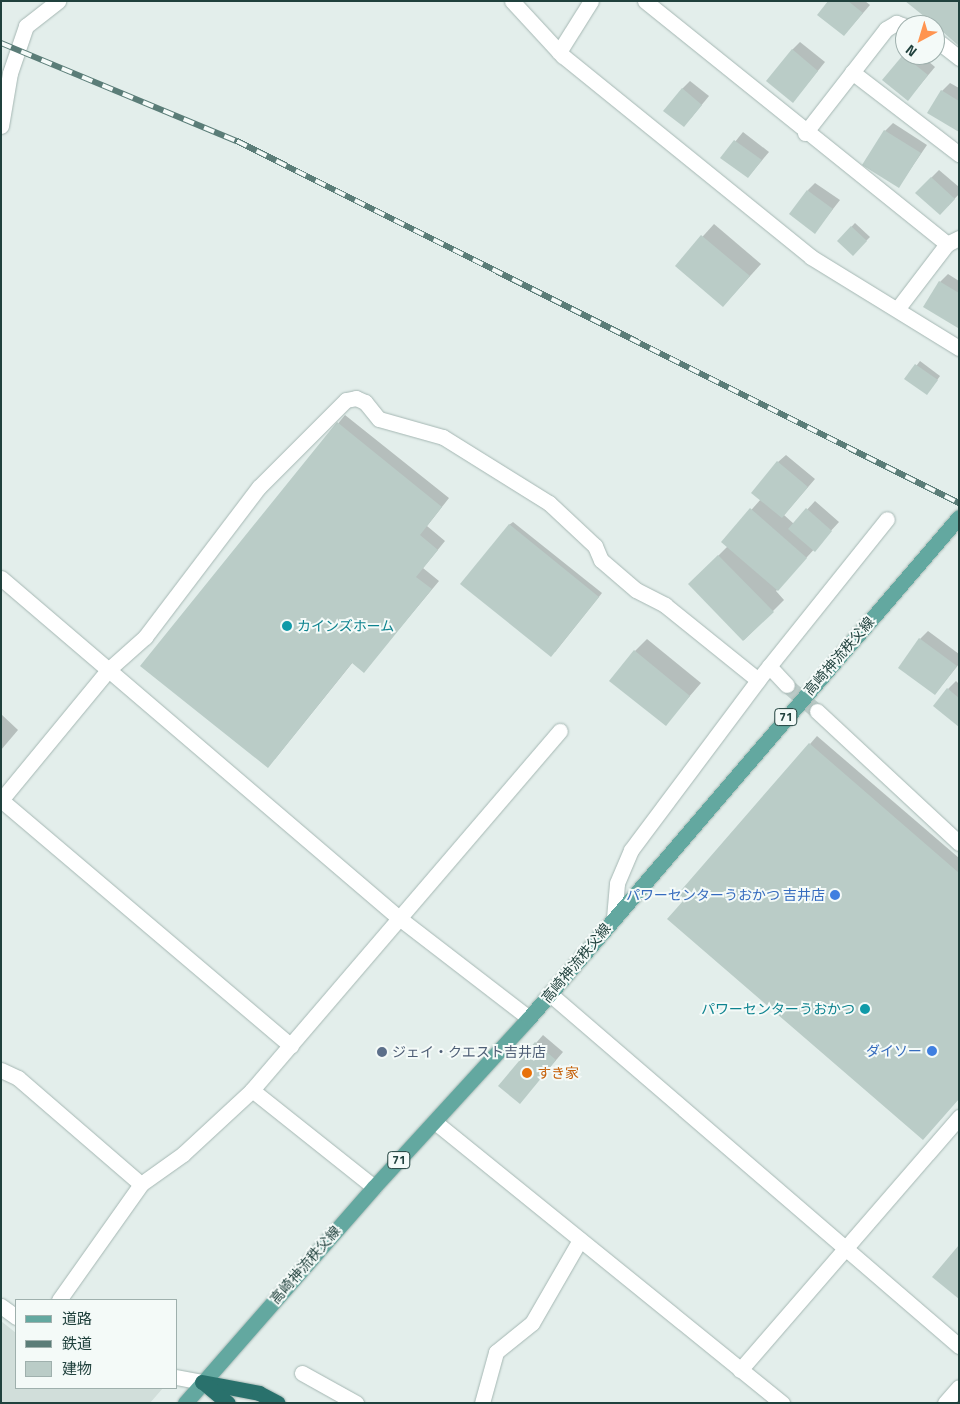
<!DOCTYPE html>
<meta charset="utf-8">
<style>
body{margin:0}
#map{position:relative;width:960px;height:1404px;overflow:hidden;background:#e3eeeb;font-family:"Titillium Web","Noto Sans JP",sans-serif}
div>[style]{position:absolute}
.built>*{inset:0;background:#d1deda}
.shadow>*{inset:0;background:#0003}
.building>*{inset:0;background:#baccc7}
.minor-tunnel>*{height:15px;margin-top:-7.5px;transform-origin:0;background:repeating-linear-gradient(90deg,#bccbc8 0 15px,transparent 0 23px)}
.roads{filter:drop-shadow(0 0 1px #a5b7b3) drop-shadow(0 0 1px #a5b7b3)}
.minor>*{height:15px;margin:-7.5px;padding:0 7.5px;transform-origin:7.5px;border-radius:7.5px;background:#fff}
.major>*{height:15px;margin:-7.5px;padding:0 7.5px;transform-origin:7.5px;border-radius:7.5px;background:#63a8a0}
.highway>*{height:15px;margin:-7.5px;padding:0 7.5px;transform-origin:7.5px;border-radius:7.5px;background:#29716c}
.rail>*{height:5.5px;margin-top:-2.75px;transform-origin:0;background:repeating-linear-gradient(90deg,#f4faf8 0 11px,#5b7d78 0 22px);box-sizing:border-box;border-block:1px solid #5b7d78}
.dots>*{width:14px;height:14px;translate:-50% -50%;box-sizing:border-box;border:2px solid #f4faf8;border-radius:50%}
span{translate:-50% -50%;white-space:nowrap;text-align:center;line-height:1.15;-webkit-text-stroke:4px #f4faf8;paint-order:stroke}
.shield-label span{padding:1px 4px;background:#f4faf8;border:1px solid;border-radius:4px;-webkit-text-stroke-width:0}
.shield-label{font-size:12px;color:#20413d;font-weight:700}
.culture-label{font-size:14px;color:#0d838f}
.left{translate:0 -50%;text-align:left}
.right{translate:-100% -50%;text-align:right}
.street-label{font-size:14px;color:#20413d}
.shop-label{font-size:14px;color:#366cbe}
.service-label{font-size:14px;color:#4e5e75}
.food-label{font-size:14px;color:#c56008}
.frame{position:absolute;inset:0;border:2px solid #20413d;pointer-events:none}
.legend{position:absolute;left:15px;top:1299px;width:162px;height:90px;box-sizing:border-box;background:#f4faf8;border:1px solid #9fb0ad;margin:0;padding:6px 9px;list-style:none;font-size:15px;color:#20413d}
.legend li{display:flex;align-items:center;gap:10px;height:25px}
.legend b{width:25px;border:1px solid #9fb0ad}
.north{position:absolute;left:895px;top:15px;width:50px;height:50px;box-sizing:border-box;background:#f4faf8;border:1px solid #9fb0ad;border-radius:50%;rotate:219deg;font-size:14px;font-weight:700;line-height:20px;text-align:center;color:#20413d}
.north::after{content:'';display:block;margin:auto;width:18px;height:22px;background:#ff9450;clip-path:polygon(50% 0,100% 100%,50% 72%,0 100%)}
</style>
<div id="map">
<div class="built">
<div style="clip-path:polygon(1px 1321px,16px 1333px,16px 1388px,163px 1388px,150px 1403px,1px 1403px)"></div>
</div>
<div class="shadow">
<div style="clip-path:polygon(830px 1px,865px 1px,870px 5px,844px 35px)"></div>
<div style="clip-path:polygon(800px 42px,825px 62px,800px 93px,792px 50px)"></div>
<div style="clip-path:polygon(905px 54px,921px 55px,935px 67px,915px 91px,884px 80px)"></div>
<div style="clip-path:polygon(690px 81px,709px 96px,691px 118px,682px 89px)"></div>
<div style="clip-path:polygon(950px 83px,959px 88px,959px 130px,942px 91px)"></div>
<div style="clip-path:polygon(893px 123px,927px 145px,899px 186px,885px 131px)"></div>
<div style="clip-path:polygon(743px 132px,769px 152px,748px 177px,722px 158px)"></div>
<div style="clip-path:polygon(939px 170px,959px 187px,959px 194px,948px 206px,931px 178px)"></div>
<div style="clip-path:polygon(815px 183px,840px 200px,815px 232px,808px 190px)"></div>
<div style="clip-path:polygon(855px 223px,870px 237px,853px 254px,838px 241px)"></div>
<div style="clip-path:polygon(714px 224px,761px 264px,723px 306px,676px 266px)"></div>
<div style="clip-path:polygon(948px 274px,959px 281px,957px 327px,940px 282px)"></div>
<div style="clip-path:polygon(920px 361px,940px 376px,930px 390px,906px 379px)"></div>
<div style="clip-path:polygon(345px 415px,449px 498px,427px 526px,445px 541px,423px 568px,439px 581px,364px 671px,353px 662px,275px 759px,142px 666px)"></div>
<div style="clip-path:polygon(786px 455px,815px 479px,784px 515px,794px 524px,815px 501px,839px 522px,776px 591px,784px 600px,744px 640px,690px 584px,728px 546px,723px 542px,761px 499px,778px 462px)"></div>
<div style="clip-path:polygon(513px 522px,602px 593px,555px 652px,509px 525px)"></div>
<div style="clip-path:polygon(928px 631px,959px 654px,959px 664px,935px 694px,920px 639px)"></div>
<div style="clip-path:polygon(647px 639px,701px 683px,665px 725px,635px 651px)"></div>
<div style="clip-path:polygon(956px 681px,959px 684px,959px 725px,948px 689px)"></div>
<div style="clip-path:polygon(1px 714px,18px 730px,1px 750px)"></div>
<div style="clip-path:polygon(817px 736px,959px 858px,959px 1098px,810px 744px)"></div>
<div style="clip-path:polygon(543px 1035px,563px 1052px,527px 1094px,536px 1043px)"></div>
</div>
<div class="building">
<div style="clip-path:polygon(828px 1px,848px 1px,863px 13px,844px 36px,817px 15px)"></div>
<div style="clip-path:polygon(905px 1px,959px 1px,959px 46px,935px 25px)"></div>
<div style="clip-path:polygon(792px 49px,818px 71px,793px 103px,766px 81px)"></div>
<div style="clip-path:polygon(903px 55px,928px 75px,908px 101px,882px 80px)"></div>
<div style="clip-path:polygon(682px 88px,702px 105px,684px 127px,663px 111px)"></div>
<div style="clip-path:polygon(941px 90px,959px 101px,959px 132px,927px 113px)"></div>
<div style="clip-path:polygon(884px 130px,921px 153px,899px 188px,862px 165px)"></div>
<div style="clip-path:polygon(734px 140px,762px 160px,748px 178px,720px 158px)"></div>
<div style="clip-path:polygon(931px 177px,955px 199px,940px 215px,915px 193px)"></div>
<div style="clip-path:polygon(807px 190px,833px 209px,815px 234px,789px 214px)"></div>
<div style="clip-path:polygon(851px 226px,867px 241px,853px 256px,837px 241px)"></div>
<div style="clip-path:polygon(701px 235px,750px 276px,723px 307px,675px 266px)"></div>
<div style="clip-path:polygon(939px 281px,959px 293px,958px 328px,923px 307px)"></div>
<div style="clip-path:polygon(915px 364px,938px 380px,927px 395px,904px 379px)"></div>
<div style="clip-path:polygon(337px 422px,442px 507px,420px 535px,438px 550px,416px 577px,432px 589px,364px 673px,352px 663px,268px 768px,140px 666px)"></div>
<div style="clip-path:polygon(777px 461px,808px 487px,782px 518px,751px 493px)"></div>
<div style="clip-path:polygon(750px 508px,807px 558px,778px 591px,721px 542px)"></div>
<div style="clip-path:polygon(806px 508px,832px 531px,815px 552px,788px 529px)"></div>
<div style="clip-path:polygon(509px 524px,599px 597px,551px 657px,460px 584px)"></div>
<div style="clip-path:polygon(718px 555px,774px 612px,743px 641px,688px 584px)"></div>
<div style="clip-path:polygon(919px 638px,957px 666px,935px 695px,898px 668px)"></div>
<div style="clip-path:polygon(634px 650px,690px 696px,666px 726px,609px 681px)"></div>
<div style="clip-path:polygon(947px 688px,959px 698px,959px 727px,933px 706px)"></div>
<div style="clip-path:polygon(809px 743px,959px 873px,959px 1099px,923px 1140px,667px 919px,683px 901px,677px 895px)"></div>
<div style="clip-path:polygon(535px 1042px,556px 1060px,520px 1104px,498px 1086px)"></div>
<div style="clip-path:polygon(959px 1245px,959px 1299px,932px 1277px)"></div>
</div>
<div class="minor-tunnel">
<div style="left:787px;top:685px;width:40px;rotate:41deg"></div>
</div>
<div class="roads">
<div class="minor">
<div style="left:512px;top:1px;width:75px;rotate:47.2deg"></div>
<div style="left:563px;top:56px;width:319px;rotate:39deg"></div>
<div style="left:811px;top:257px;width:174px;rotate:31.6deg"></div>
<div style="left:645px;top:1px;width:388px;rotate:38.8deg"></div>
<div style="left:935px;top:39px;width:31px;rotate:38deg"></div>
<div style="left:559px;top:52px;width:60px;rotate:-57.9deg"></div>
<div style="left:852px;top:72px;width:135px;rotate:37.5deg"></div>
<div style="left:1px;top:126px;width:54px;rotate:-80.4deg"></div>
<div style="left:10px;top:73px;width:50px;rotate:-71.2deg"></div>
<div style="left:26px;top:26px;width:41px;rotate:-38deg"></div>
<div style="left:805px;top:133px;width:132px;rotate:-52.1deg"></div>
<div style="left:886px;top:29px;width:12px;rotate:-31deg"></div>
<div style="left:896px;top:23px;width:9px;rotate:18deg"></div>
<div style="left:898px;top:308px;width:81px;rotate:-52.6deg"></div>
<div style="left:947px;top:244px;width:13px;rotate:-27deg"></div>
<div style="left:1px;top:578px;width:523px;rotate:40.51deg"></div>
<div style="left:399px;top:918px;width:164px;rotate:37.6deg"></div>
<div style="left:769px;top:666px;width:26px;rotate:47deg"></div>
<div style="left:817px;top:711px;width:194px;rotate:42.9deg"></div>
<div style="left:1px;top:800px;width:168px;rotate:-50.5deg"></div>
<div style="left:108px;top:670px;width:50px;rotate:-41.7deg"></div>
<div style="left:145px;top:637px;width:188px;rotate:-52.8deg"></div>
<div style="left:259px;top:487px;width:123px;rotate:-45deg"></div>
<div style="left:346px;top:400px;width:10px;rotate:-11deg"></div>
<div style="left:356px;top:398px;width:10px;rotate:24deg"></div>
<div style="left:365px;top:402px;width:22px;rotate:51deg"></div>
<div style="left:379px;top:419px;width:66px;rotate:15.7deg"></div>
<div style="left:443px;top:437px;width:125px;rotate:31.9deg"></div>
<div style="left:549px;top:503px;width:63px;rotate:43.1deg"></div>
<div style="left:595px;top:546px;width:15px;rotate:67deg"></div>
<div style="left:601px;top:560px;width:46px;rotate:40.6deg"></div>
<div style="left:636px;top:590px;width:33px;rotate:27deg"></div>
<div style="left:665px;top:605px;width:119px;rotate:38.9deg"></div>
<div style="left:1px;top:800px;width:380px;rotate:40.3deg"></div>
<div style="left:614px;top:918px;width:35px;rotate:-85deg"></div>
<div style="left:617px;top:883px;width:36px;rotate:-67deg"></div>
<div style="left:631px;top:850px;width:212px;rotate:-53.2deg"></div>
<div style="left:758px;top:680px;width:206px;rotate:-51.3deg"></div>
<div style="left:550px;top:994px;width:540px;rotate:40.72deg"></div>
<div style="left:1px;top:1070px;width:19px;rotate:25deg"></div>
<div style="left:18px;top:1078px;width:162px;rotate:40.8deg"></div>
<div style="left:252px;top:1090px;width:156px;rotate:38.5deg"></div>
<div style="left:435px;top:1122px;width:447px;rotate:39deg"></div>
<div style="left:59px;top:1300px;width:142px;rotate:-54.7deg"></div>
<div style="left:141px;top:1184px;width:52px;rotate:-35.5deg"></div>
<div style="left:183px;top:1154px;width:94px;rotate:-42.8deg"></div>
<div style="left:252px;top:1090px;width:473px;rotate:-49.4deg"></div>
<div style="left:1px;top:1306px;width:19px;rotate:36deg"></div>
<div style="left:740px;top:1370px;width:335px;rotate:-49.1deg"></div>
<div style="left:302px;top:1373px;width:62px;rotate:29.1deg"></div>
<div style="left:176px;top:1377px;width:26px;rotate:11deg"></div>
<div style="left:482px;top:1403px;width:53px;rotate:-74.6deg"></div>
<div style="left:496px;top:1352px;width:46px;rotate:-38.9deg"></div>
<div style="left:532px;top:1323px;width:96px;rotate:-60deg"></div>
<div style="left:945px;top:1403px;width:21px;rotate:-49deg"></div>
</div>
<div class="major">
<div style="left:185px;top:1403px;width:287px;rotate:-48.8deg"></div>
<div style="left:374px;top:1187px;width:229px;rotate:-47.5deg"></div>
<div style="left:529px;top:1018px;width:660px;rotate:-49.36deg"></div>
</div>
<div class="highway">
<div style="left:202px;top:1382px;width:58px;rotate:10.9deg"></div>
<div style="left:259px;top:1393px;width:21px;rotate:28deg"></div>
<div style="left:204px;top:1383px;width:31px;rotate:40deg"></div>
</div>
</div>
<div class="rail">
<div style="left:1px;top:43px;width:256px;rotate:22.6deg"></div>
<div style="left:237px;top:141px;width:808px;rotate:26.63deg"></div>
</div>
<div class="dots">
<div style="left:287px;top:626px;background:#0f9aa8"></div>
<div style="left:835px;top:895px;background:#3f7fe0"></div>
<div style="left:865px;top:1009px;background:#0f9aa8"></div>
<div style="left:932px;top:1051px;background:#3f7fe0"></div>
<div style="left:382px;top:1052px;background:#5c6f8a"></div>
<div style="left:527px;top:1073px;background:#e8710a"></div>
</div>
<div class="shield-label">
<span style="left:786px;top:717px">71</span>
<span style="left:399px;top:1160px">71</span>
</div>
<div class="culture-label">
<span class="left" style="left:297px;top:626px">カインズホーム</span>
<span class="right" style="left:855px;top:1009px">パワーセンターうおかつ</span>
</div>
<div class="street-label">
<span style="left:839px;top:656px;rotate:-49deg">高崎神流秩父線</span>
<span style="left:576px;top:963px;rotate:-50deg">高崎神流秩父線</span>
<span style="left:305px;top:1265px;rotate:-49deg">高崎神流秩父線</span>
</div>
<div class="shop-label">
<span class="right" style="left:825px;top:895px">パワーセンターうおかつ 吉井店</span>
<span class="right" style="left:922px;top:1051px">ダイソー</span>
</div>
<div class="service-label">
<span class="left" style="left:392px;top:1052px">ジェイ・クエスト吉井店</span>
</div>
<div class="food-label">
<span class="left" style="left:537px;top:1073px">すき家</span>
</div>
<div class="frame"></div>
<ul class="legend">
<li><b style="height:6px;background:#63a8a0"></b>道路</li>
<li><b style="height:6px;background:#5b7d78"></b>鉄道</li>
<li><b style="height:14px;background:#baccc7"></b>建物</li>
</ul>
<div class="north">N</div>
</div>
